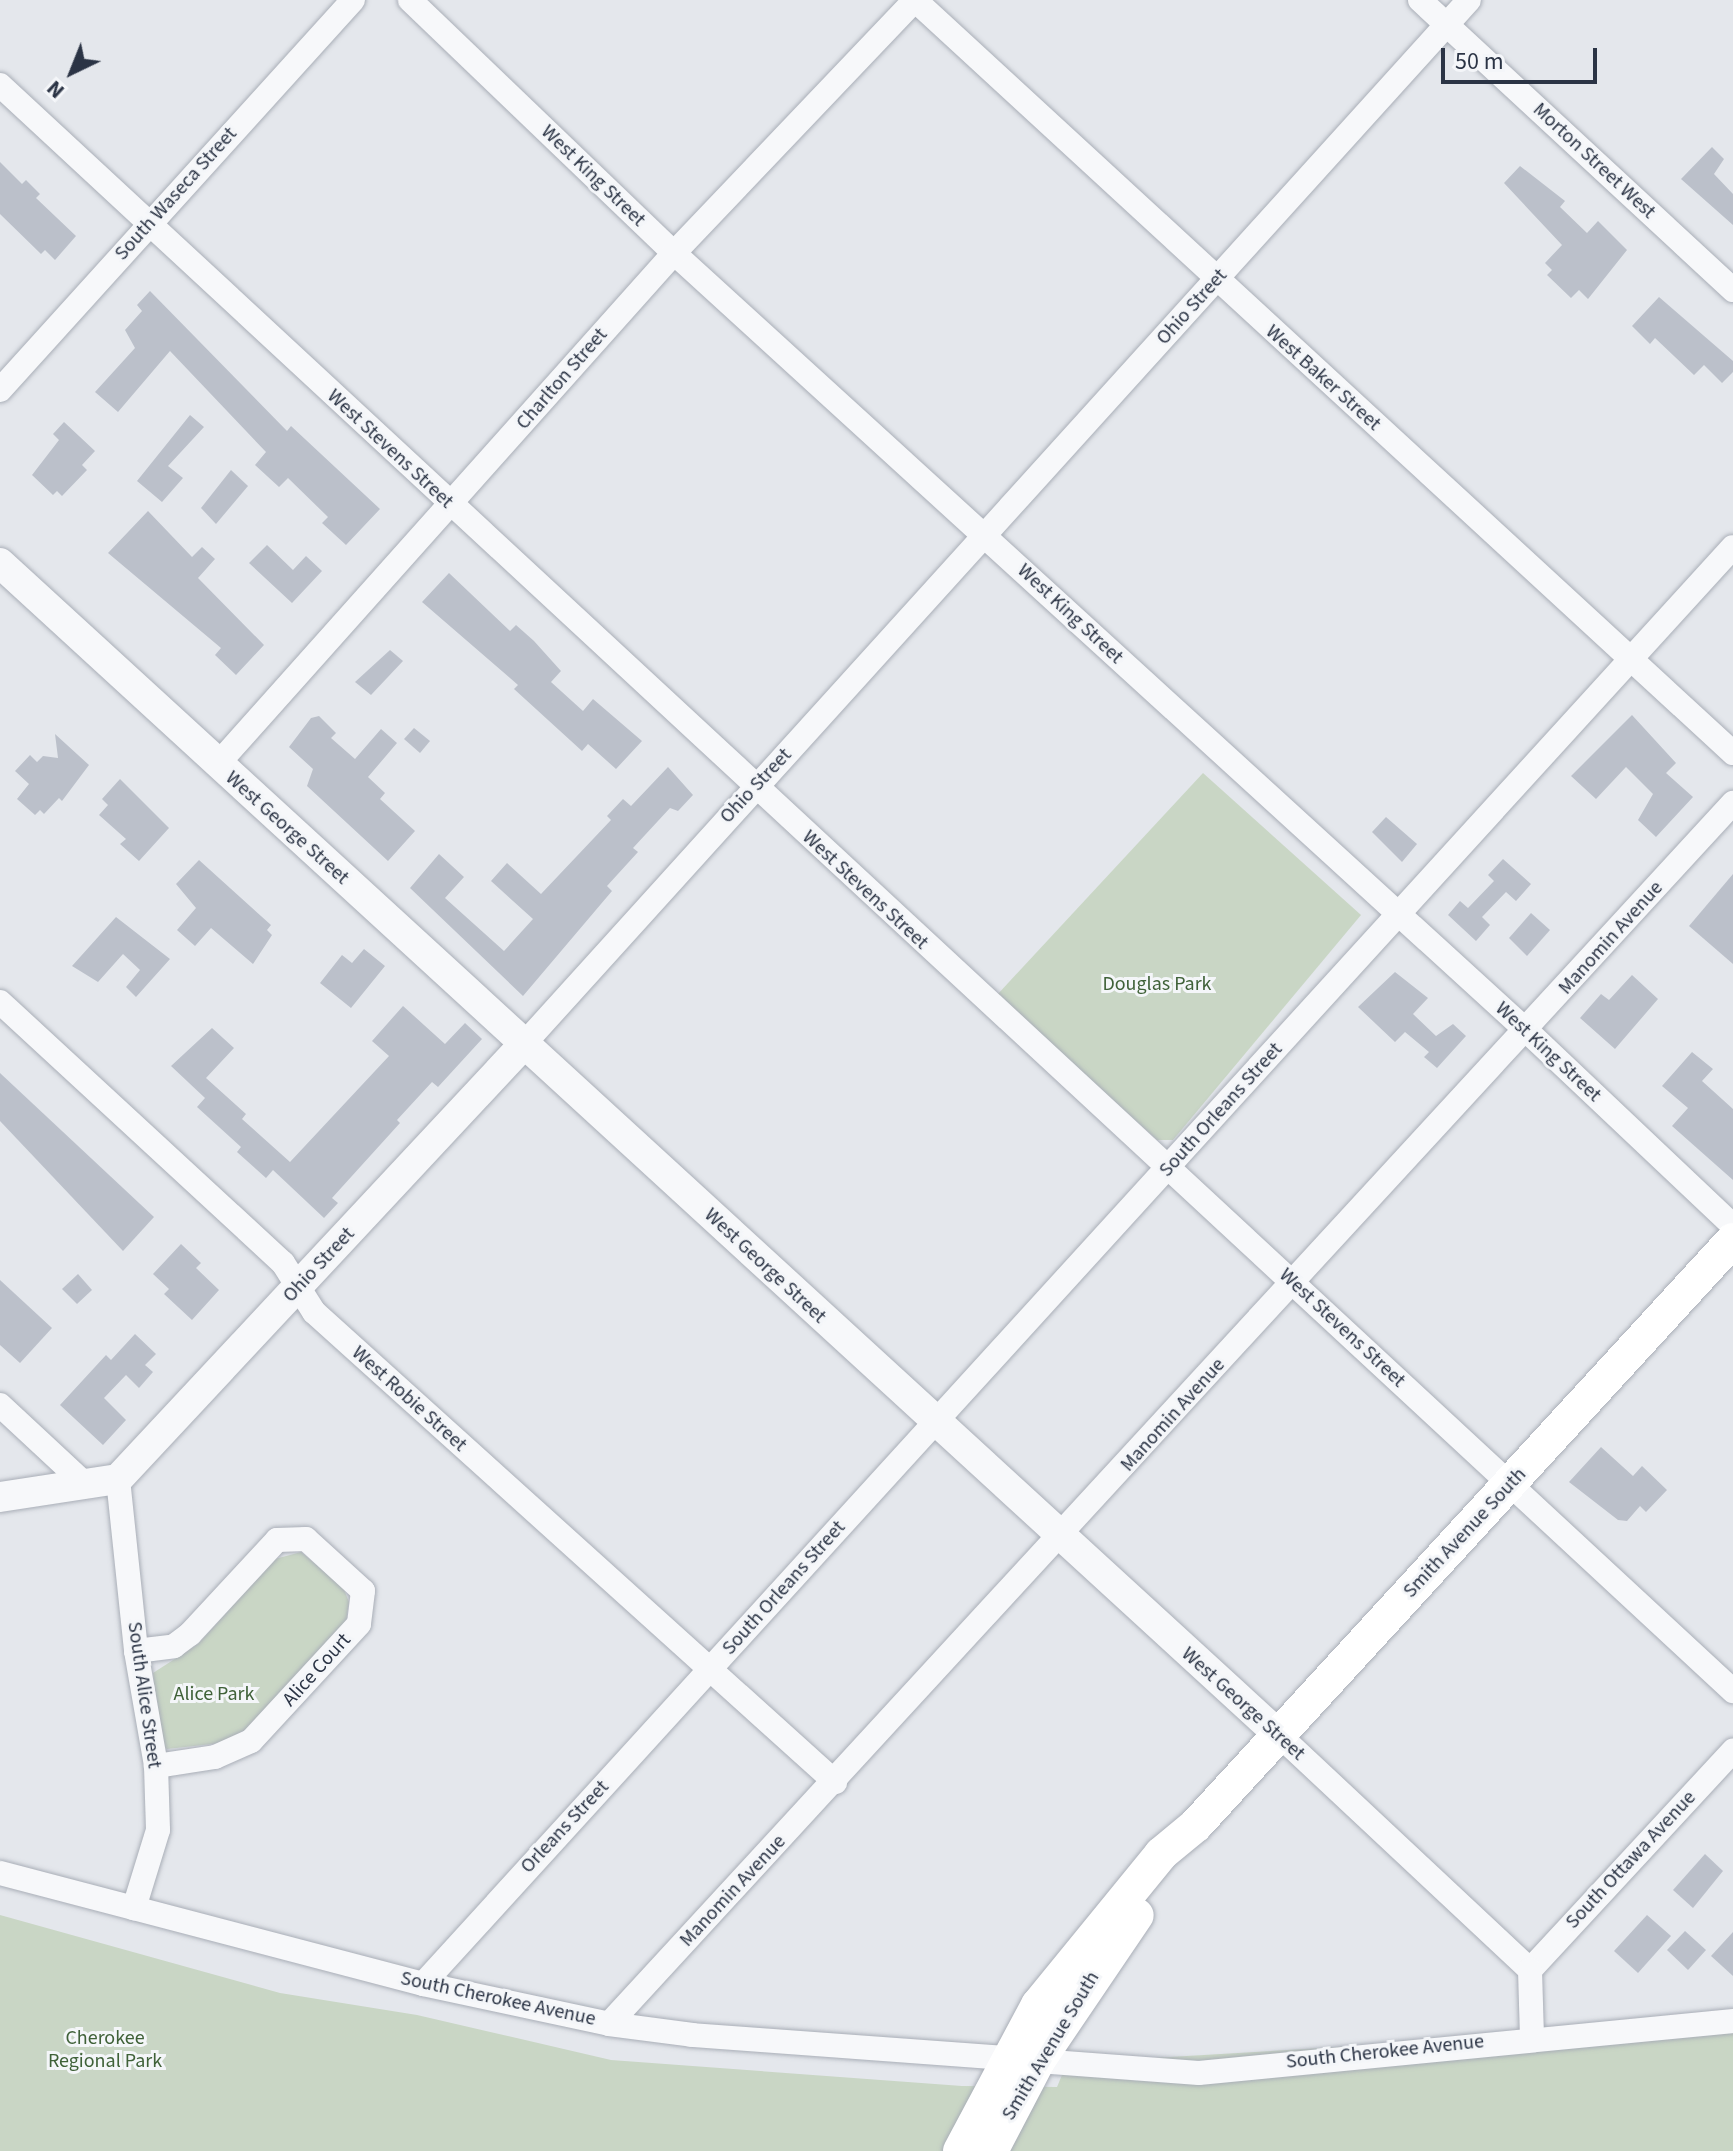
<!DOCTYPE html>
<style>
body{margin:0}
#map{position:relative;width:1733px;height:2151px;overflow:hidden;background:#e4e7ec;font-family:"Source Sans 3",sans-serif}
div>[style]{position:absolute}
.green>*{inset:0;background:#c9d6c5}
.building>*{inset:0;background:#bbc0ca}
.roads{filter:drop-shadow(0 0 2px #a9aeb7) drop-shadow(0 0 2px #a9aeb7)}
.minor>*{height:24px;margin:-12px;padding:0 12px;transform-origin:12px;border-radius:12px;background:#f7f8fa}
.tertiary>*{height:30px;margin:-15px;padding:0 15px;transform-origin:15px;border-radius:15px;background:#f7f8fa}
.secondary>*{height:34px;margin:-17px;padding:0 17px;transform-origin:17px;border-radius:17px;background:#fff}
span{translate:-50% -50%;white-space:nowrap;text-align:center;line-height:1.15;-webkit-text-stroke:6px #f4f6f9;paint-order:stroke}
.street-label{font-size:20px;color:#2b3445}
.park-label{font-size:20px;color:#3f6138}
.north{position:absolute;left:32px;top:32px;width:80px;height:80px;-webkit-text-stroke:6px #f4f6f9;paint-order:stroke;rotate:223deg;font-size:22px;font-weight:700;line-height:32px;text-align:center;color:#2b3445}
.north::after{content:'';display:block;margin:auto;width:28px;height:36px;background:#2b3445;clip-path:polygon(50% 0,100% 100%,50% 72%,0 100%)}
.scale{position:absolute;left:1441px;top:48px;width:156px;height:36px;box-sizing:border-box;border:4px solid #2b3445;border-top:0;padding-left:10px;font-size:24px;line-height:28px;white-space:nowrap;color:#2b3445;-webkit-text-stroke:6px #f4f6f9;paint-order:stroke}
</style>
<div id="map">
<div class="green">
<div style="clip-path:polygon(1203px 773px,1361px 915px,1173px 1140px,1157px 1140px,997px 995px)"></div>
<div style="clip-path:polygon(301px 1552px,343px 1587px,349px 1602px,346px 1622px,245px 1734px,230px 1742px,167px 1749px,159px 1742px,153px 1673px,198px 1644px,275px 1559px)"></div>
<div style="clip-path:polygon(0 1915px,280px 1993px,417px 2015px,611px 2060px,962px 2086px,1057px 2087px,1067px 2063px,1733px 2024px,1733px 2151px,0 2151px)"></div>
</div>
<div class="building">
<div style="clip-path:polygon(1712px 147px,1724px 159px,1714px 174px,1733px 194px,1733px 225px,1681px 179px)"></div>
<div style="clip-path:polygon(0 162px,22px 184px,26px 180px,40px 194px,36px 198px,76px 236px,55px 260px,45px 250px,41px 254px,0 214px)"></div>
<div style="clip-path:polygon(1520px 166px,1565px 201px,1560px 207px,1587px 233px,1598px 221px,1627px 250px,1588px 299px,1579px 290px,1571px 298px,1547px 275px,1552px 270px,1545px 263px,1562px 245px,1504px 183px)"></div>
<div style="clip-path:polygon(150px 291px,287px 431px,291px 426px,380px 509px,346px 545px,322px 523px,328px 517px,288px 478px,279px 487px,255px 465px,266px 452px,170px 351px,118px 412px,95px 392px,135px 348px,125px 330px,142px 311px,137px 305px)"></div>
<div style="clip-path:polygon(1659px 297px,1733px 361px,1733px 372px,1722px 383px,1704px 365px,1694px 375px,1655px 338px,1650px 344px,1632px 326px)"></div>
<div style="clip-path:polygon(190px 415px,204px 427px,168px 466px,183px 478px,162px 502px,137px 481px)"></div>
<div style="clip-path:polygon(64px 422px,95px 451px,82px 465px,87px 470px,62px 496px,57px 491px,53px 495px,32px 475px,59px 440px,53px 434px)"></div>
<div style="clip-path:polygon(231px 470px,248px 486px,216px 524px,201px 508px)"></div>
<div style="clip-path:polygon(148px 511px,192px 557px,202px 547px,215px 559px,198px 578px,264px 645px,236px 675px,215px 655px,221px 648px,108px 553px)"></div>
<div style="clip-path:polygon(267px 545px,293px 570px,306px 556px,322px 571px,292px 603px,249px 563px)"></div>
<div style="clip-path:polygon(449px 573px,510px 631px,516px 625px,534px 641px,561px 671px,551px 682px,583px 711px,593px 699px,642px 741px,616px 769px,588px 744px,582px 751px,514px 689px,518px 685px,422px 602px)"></div>
<div style="clip-path:polygon(390px 650px,403px 661px,371px 695px,355px 682px)"></div>
<div style="clip-path:polygon(1632px 715px,1676px 763px,1666px 773px,1693px 797px,1656px 837px,1638px 820px,1653px 794px,1626px 767px,1596px 799px,1571px 776px)"></div>
<div style="clip-path:polygon(319px 716px,336px 733px,331px 738px,355px 759px,381px 729px,397px 743px,368px 777px,385px 793px,380px 799px,415px 831px,388px 861px,307px 786px,313px 769px,289px 747px,311px 718px)"></div>
<div style="clip-path:polygon(414px 728px,430px 741px,420px 753px,404px 739px)"></div>
<div style="clip-path:polygon(55px 734px,89px 765px,62px 801px,59px 798px,44px 814px,40px 810px,35px 815px,17px 799px,29px 784px,15px 771px,30px 755px,37px 762px,43px 756px,58px 758px)"></div>
<div style="clip-path:polygon(668px 767px,693px 795px,678px 811px,670px 808px,633px 848px,638px 852px,607px 886px,612px 891px,523px 996px,410px 888px,439px 854px,464px 877px,445px 898px,504px 951px,533px 919px,491px 881px,507px 863px,541px 894px,611px 820px,607px 816px,623px 799px,631px 806px)"></div>
<div style="clip-path:polygon(120px 779px,169px 828px,139px 861px,120px 844px,126px 839px,99px 815px,108px 805px,102px 799px)"></div>
<div style="clip-path:polygon(1386px 817px,1417px 844px,1402px 862px,1372px 832px)"></div>
<div style="clip-path:polygon(1503px 859px,1531px 884px,1516px 901px,1506px 892px,1482px 917px,1490px 925px,1476px 941px,1448px 915px,1460px 901px,1468px 908px,1494px 881px,1488px 875px)"></div>
<div style="clip-path:polygon(199px 860px,271px 925px,267px 930px,272px 935px,253px 964px,211px 928px,195px 946px,177px 930px,196px 908px,176px 884px)"></div>
<div style="clip-path:polygon(1733px 874px,1733px 964px,1689px 926px)"></div>
<div style="clip-path:polygon(1531px 913px,1550px 930px,1527px 956px,1509px 938px)"></div>
<div style="clip-path:polygon(116px 917px,170px 959px,136px 997px,126px 987px,140px 970px,123px 954px,98px 982px,72px 966px)"></div>
<div style="clip-path:polygon(364px 949px,385px 966px,351px 1008px,320px 983px,342px 955px,352px 963px)"></div>
<div style="clip-path:polygon(1395px 972px,1428px 998px,1413px 1014px,1436px 1036px,1453px 1024px,1466px 1036px,1437px 1068px,1424px 1057px,1429px 1052px,1405px 1032px,1395px 1042px,1358px 1007px)"></div>
<div style="clip-path:polygon(1632px 975px,1658px 999px,1615px 1049px,1580px 1018px,1601px 994px,1609px 1000px)"></div>
<div style="clip-path:polygon(403px 1006px,445px 1044px,465px 1023px,482px 1039px,438px 1087px,432px 1082px,397px 1120px,400px 1123px,332px 1198px,338px 1203px,324px 1218px,273px 1170px,266px 1178px,237px 1152px,241px 1147px,197px 1107px,205px 1098px,171px 1066px,212px 1028px,234px 1048px,206px 1078px,246px 1114px,242px 1119px,290px 1162px,389px 1056px,372px 1041px)"></div>
<div style="clip-path:polygon(1692px 1052px,1713px 1069px,1702px 1081px,1733px 1109px,1733px 1180px,1672px 1126px,1688px 1108px,1662px 1086px)"></div>
<div style="clip-path:polygon(0 1073px,154px 1217px,123px 1251px,0 1121px)"></div>
<div style="clip-path:polygon(181px 1244px,201px 1263px,196px 1268px,219px 1290px,192px 1320px,164px 1294px,169px 1289px,153px 1274px)"></div>
<div style="clip-path:polygon(78px 1274px,92px 1290px,77px 1304px,62px 1289px)"></div>
<div style="clip-path:polygon(0 1280px,52px 1328px,20px 1363px,0 1345px)"></div>
<div style="clip-path:polygon(135px 1334px,156px 1354px,145px 1365px,153px 1372px,139px 1388px,126px 1375px,104px 1398px,126px 1420px,103px 1445px,60px 1405px,106px 1355px,111px 1360px)"></div>
<div style="clip-path:polygon(1601px 1447px,1633px 1476px,1642px 1466px,1667px 1490px,1646px 1512px,1640px 1506px,1627px 1521px,1618px 1520px,1569px 1482px)"></div>
<div style="clip-path:polygon(1705px 1854px,1723px 1871px,1693px 1908px,1673px 1890px)"></div>
<div style="clip-path:polygon(1647px 1915px,1671px 1936px,1638px 1973px,1614px 1951px)"></div>
<div style="clip-path:polygon(1685px 1931px,1706px 1950px,1688px 1970px,1667px 1950px)"></div>
<div style="clip-path:polygon(1733px 1932px,1733px 1976px,1711px 1956px)"></div>
</div>
<div class="roads">
<div class="minor">
<div style="left:410px;top:0;width:366px;rotate:43.8deg"></div>
<div style="left:674px;top:253px;width:1155px;rotate:42.37deg"></div>
<div style="left:1527px;top:1031px;width:284px;rotate:43.4deg"></div>
<div style="left:915px;top:0;width:1112px;rotate:42.63deg"></div>
<div style="left:1420px;top:0;width:427px;rotate:42.8deg"></div>
<div style="left:0;top:85px;width:2363px;rotate:42.82deg"></div>
<div style="left:0;top:390px;width:526px;rotate:-47.85deg"></div>
<div style="left:217px;top:765px;width:686px;rotate:-48.25deg"></div>
<div style="left:674px;top:253px;width:349px;rotate:-46.4deg"></div>
<div style="left:0;top:1002px;width:385px;rotate:42.7deg"></div>
<div style="left:283px;top:1263px;width:58px;rotate:57.7deg"></div>
<div style="left:314px;top:1312px;width:702px;rotate:42.05deg"></div>
<div style="left:524px;top:1044px;width:1408px;rotate:-47.85deg"></div>
<div style="left:0;top:1405px;width:116px;rotate:42.9deg"></div>
<div style="left:118px;top:1479px;width:173px;rotate:84deg"></div>
<div style="left:136px;top:1651px;width:117px;rotate:80.1deg"></div>
<div style="left:156px;top:1766px;width:64px;rotate:88.2deg"></div>
<div style="left:158px;top:1830px;width:82px;rotate:107.1deg"></div>
<div style="left:136px;top:1651px;width:38px;rotate:-7deg"></div>
<div style="left:174px;top:1646px;width:20px;rotate:-37deg"></div>
<div style="left:190px;top:1634px;width:128px;rotate:-47.2deg"></div>
<div style="left:277px;top:1540px;width:29px;rotate:-2deg"></div>
<div style="left:306px;top:1539px;width:77px;rotate:42.4deg"></div>
<div style="left:363px;top:1591px;width:33px;rotate:97deg"></div>
<div style="left:359px;top:1624px;width:159px;rotate:132.7deg"></div>
<div style="left:251px;top:1741px;width:39px;rotate:156deg"></div>
<div style="left:215px;top:1757px;width:60px;rotate:171.3deg"></div>
<div style="left:1278px;top:1734px;width:345px;rotate:43.1deg"></div>
<div style="left:0;top:1873px;width:437px;rotate:14.7deg"></div>
<div style="left:423px;top:1984px;width:190px;rotate:12.1deg"></div>
<div style="left:609px;top:2024px;width:84px;rotate:7.5deg"></div>
<div style="left:692px;top:2035px;width:316px;rotate:4.2deg"></div>
<div style="left:1530px;top:1970px;width:299px;rotate:-47.2deg"></div>
<div style="left:1530px;top:1970px;width:67px;rotate:88.3deg"></div>
<div style="left:423px;top:1984px;width:1944px;rotate:-47.65deg"></div>
<div style="left:609px;top:2024px;width:1660px;rotate:-47.37deg"></div>
<div style="left:1038px;top:2061px;width:161px;rotate:4.3deg"></div>
<div style="left:1199px;top:2073px;width:537px;rotate:-5.56deg"></div>
</div>
<div class="tertiary">
<div style="left:0;top:563px;width:1733px;rotate:42.5deg"></div>
<div style="left:0;top:1497px;width:119px;rotate:-8.7deg"></div>
<div style="left:118px;top:1479px;width:595px;rotate:-46.97deg"></div>
</div>
<div class="secondary">
<div style="left:960px;top:2151px;width:166px;rotate:-61.9deg"></div>
<div style="left:1038px;top:2005px;width:195px;rotate:-50.8deg"></div>
<div style="left:1161px;top:1854px;width:45px;rotate:-39.6deg"></div>
<div style="left:1196px;top:1825px;width:794px;rotate:-47.45deg"></div>
<div style="left:991px;top:2151px;width:102px;rotate:-62.4deg"></div>
<div style="left:1038px;top:2061px;width:176px;rotate:-55.9deg"></div>
</div>
</div>
<div class="street-label">
<span style="left:1594px;top:161px;rotate:43deg">Morton Street West</span>
<span style="left:593px;top:176px;rotate:44deg">West King Street</span>
<span style="left:176px;top:194px;rotate:-48deg">South Waseca Street</span>
<span style="left:1192px;top:307px;rotate:-48deg">Ohio Street</span>
<span style="left:1323px;top:378px;rotate:42deg">West Baker Street</span>
<span style="left:562px;top:379px;rotate:-49deg">Charlton Street</span>
<span style="left:390px;top:449px;rotate:43deg">West Stevens Street</span>
<span style="left:1070px;top:614px;rotate:43deg">West King Street</span>
<span style="left:756px;top:786px;rotate:-47deg">Ohio Street</span>
<span style="left:287px;top:828px;rotate:42deg">West George Street</span>
<span style="left:865px;top:890px;rotate:43deg">West Stevens Street</span>
<span style="left:1611px;top:938px;rotate:-48deg">Manomin Avenue</span>
<span style="left:1548px;top:1052px;rotate:43deg">West King Street</span>
<span style="left:1221px;top:1110px;rotate:-48deg">South Orleans Street</span>
<span style="left:319px;top:1265px;rotate:-47deg">Ohio Street</span>
<span style="left:765px;top:1266px;rotate:43deg">West George Street</span>
<span style="left:1342px;top:1328px;rotate:43deg">West Stevens Street</span>
<span style="left:409px;top:1399px;rotate:42deg">West Robie Street</span>
<span style="left:1173px;top:1415px;rotate:-48deg">Manomin Avenue</span>
<span style="left:1465px;top:1533px;rotate:-47deg">Smith Avenue South</span>
<span style="left:784px;top:1588px;rotate:-48deg">South Orleans Street</span>
<span style="left:317px;top:1670px;rotate:-48deg">Alice Court</span>
<span style="left:144px;top:1695px;rotate:82deg">South Alice Street</span>
<span style="left:1243px;top:1704px;rotate:42deg">West George Street</span>
<span style="left:565px;top:1827px;rotate:-47deg">Orleans Street</span>
<span style="left:1631px;top:1860px;rotate:-47deg">South Ottawa Avenue</span>
<span style="left:733px;top:1891px;rotate:-47deg">Manomin Avenue</span>
<span style="left:498px;top:1999px;rotate:12deg">South Cherokee Avenue</span>
<span style="left:1051px;top:2046px;rotate:-59deg">Smith Avenue South</span>
<span style="left:1385px;top:2052px;rotate:-6deg">South Cherokee Avenue</span>
</div>
<div class="park-label">
<span style="left:1157px;top:984px">Douglas Park</span>
<span style="left:214px;top:1694px">Alice Park</span>
<span style="left:105px;top:2050px">Cherokee<br>Regional Park</span>
</div>
<div class="north">N</div>
<div class="scale">50 m</div>
</div>
